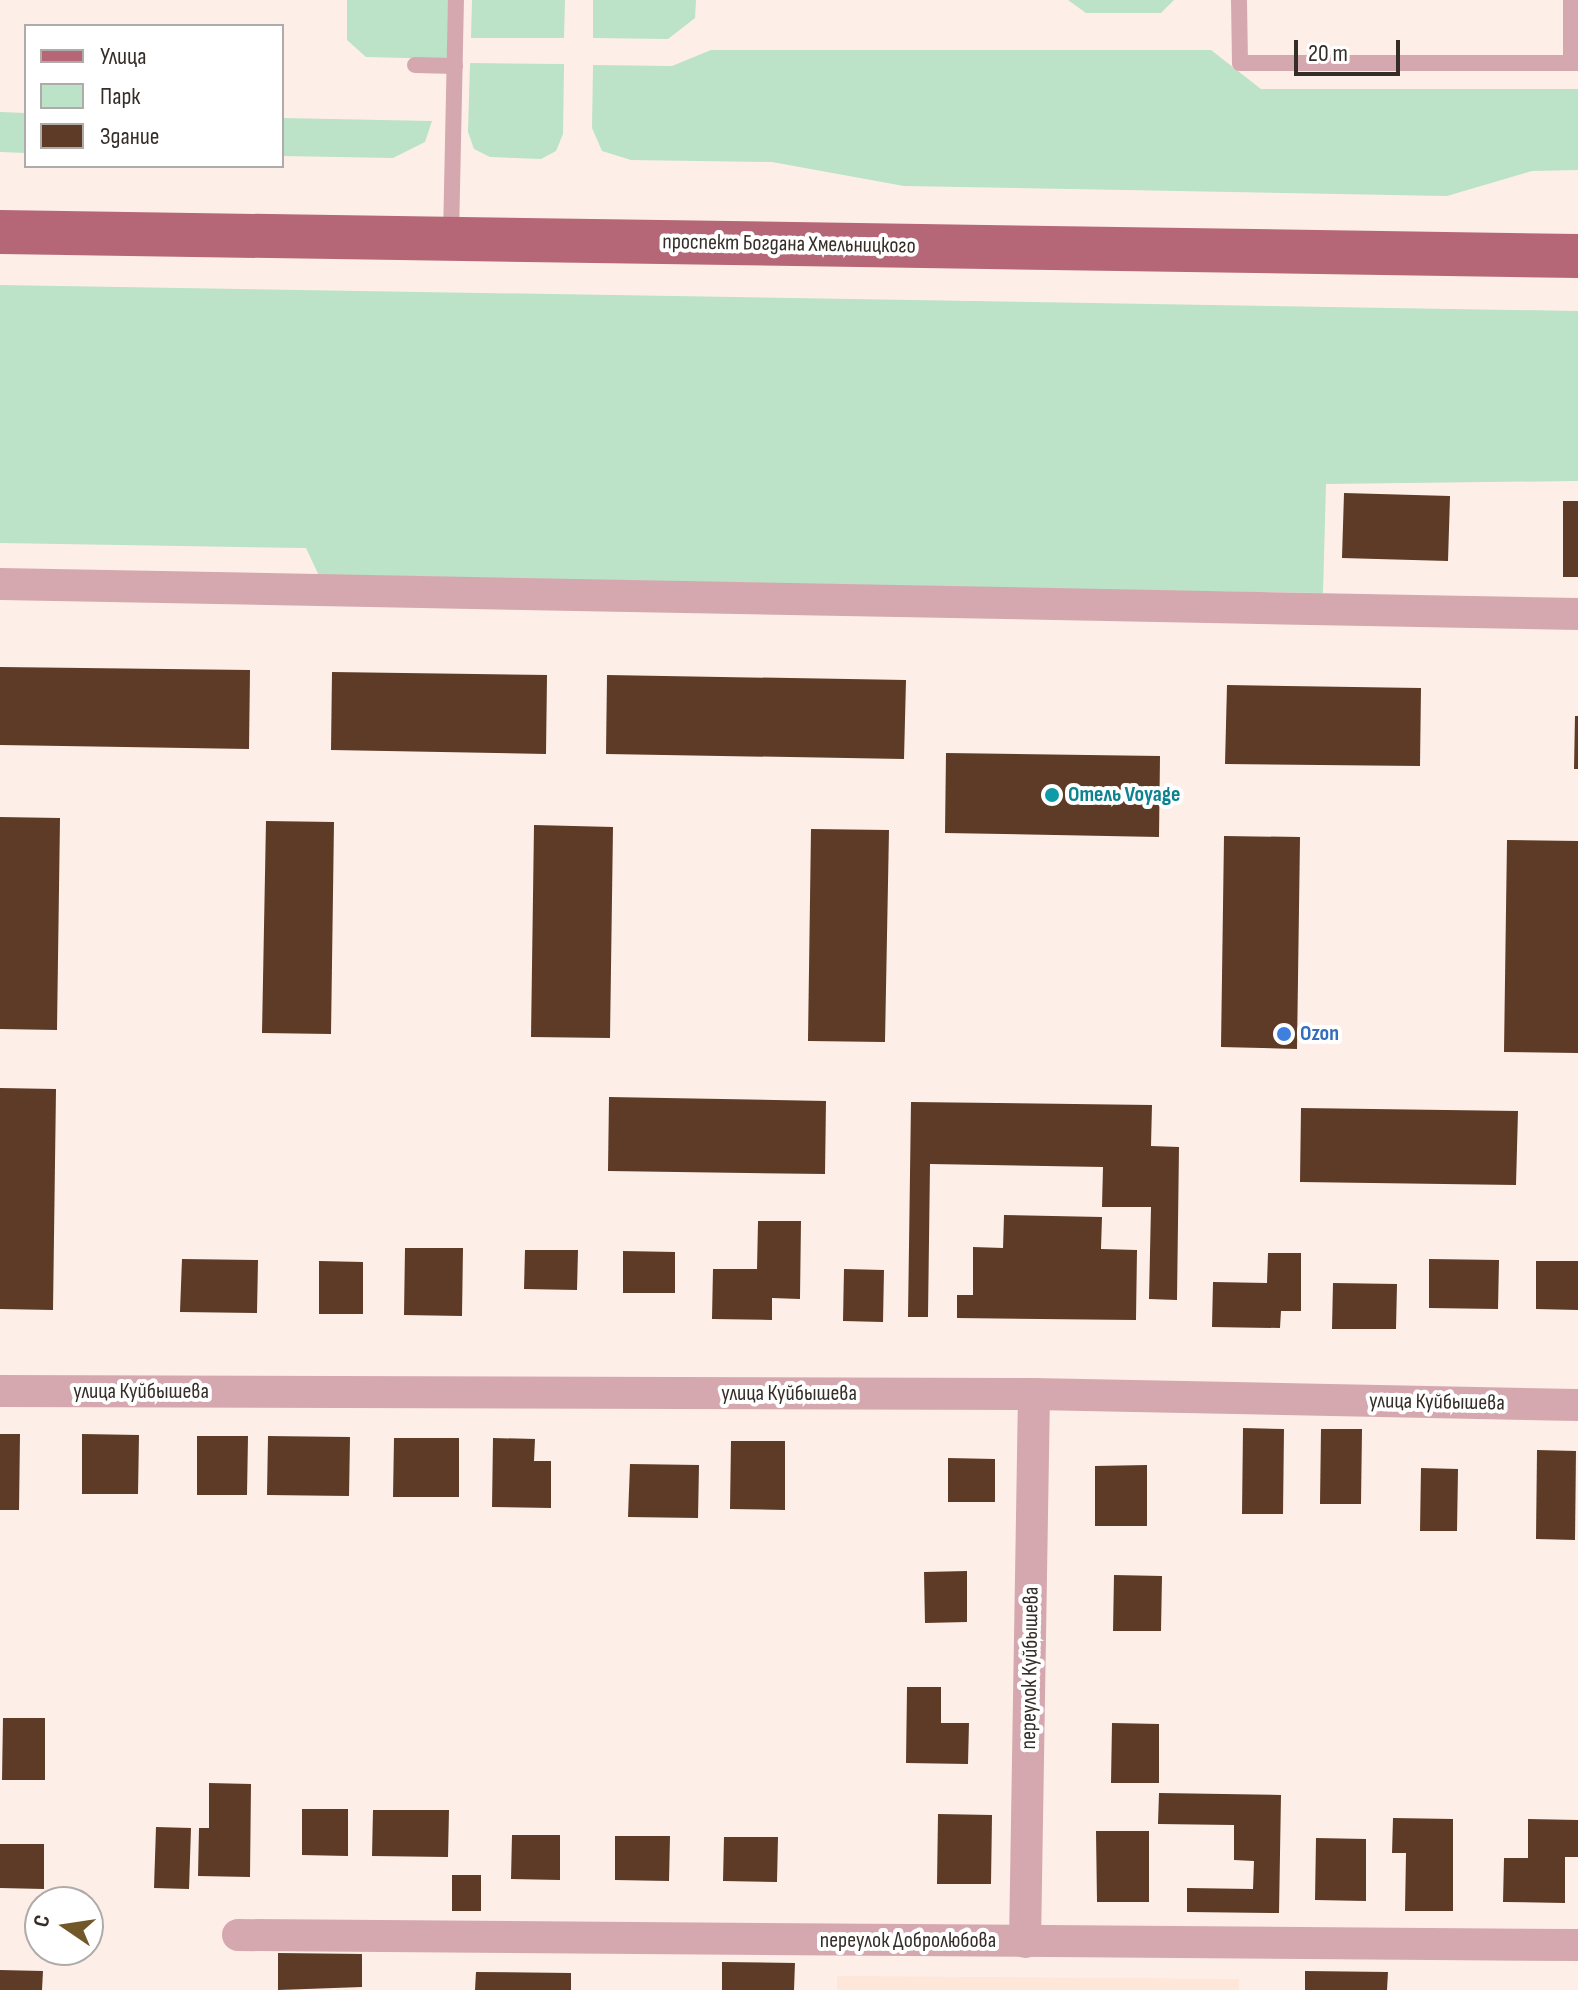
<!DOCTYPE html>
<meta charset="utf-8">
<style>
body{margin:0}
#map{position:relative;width:1578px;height:1990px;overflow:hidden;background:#fdefe8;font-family:"Sofia Sans Condensed",sans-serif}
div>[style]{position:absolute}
.built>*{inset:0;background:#fee6d9}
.green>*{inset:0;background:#bce2c7}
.building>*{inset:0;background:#5e3b26}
.service>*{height:16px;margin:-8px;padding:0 8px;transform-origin:8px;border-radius:8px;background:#d5a8af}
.minor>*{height:32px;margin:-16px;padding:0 16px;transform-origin:16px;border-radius:16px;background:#d5a8af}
.primary>*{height:44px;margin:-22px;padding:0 22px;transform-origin:22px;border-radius:22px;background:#b66777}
.dots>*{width:22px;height:22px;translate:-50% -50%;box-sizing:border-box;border:4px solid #fff;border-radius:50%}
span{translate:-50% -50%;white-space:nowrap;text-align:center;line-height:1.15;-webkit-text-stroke:8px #fff;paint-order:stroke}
.street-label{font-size:22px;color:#352d28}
.culture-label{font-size:22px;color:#0d838f;font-weight:700}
.left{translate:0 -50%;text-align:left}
.shop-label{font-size:22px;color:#366cbe;font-weight:700}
.legend{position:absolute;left:24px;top:24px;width:260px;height:144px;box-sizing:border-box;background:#fff;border:2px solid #aeaba9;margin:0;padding:10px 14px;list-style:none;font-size:24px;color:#352d28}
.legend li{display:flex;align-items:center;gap:16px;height:40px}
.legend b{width:40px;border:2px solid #aeaba9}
.north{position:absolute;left:24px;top:1886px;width:80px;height:80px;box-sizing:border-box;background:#fff;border:2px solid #aeaba9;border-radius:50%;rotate:283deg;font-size:22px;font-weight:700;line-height:32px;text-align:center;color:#352d28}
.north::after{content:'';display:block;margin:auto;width:28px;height:36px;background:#725829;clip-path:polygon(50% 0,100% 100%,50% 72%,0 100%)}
.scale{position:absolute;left:1294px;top:40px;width:106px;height:36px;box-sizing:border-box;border:4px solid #352d28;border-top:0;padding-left:10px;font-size:24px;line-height:28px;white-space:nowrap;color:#352d28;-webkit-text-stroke:6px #fff;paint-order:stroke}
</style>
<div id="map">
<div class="built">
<div style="clip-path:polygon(837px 1976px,1239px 1979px,1239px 1990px,837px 1990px)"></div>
</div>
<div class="green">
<div style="clip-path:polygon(347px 0,449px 0,448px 59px,366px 57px,347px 40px)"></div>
<div style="clip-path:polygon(472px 0,565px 0,564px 38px,471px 38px)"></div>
<div style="clip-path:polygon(593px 0,696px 0,695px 18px,668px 39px,593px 38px)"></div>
<div style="clip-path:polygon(1068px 0,1174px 0,1161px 13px,1086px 13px)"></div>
<div style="clip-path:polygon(711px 50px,1211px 50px,1261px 89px,1578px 89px,1578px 170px,1532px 171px,1447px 196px,904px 186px,772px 162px,631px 160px,602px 151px,592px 128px,593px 65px,672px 66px)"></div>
<div style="clip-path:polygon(470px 63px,564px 64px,563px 134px,556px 151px,541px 159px,490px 157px,474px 149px,468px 132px)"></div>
<div style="clip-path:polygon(0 112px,26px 113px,26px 153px,0 152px)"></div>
<div style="clip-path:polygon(282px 118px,432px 121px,425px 142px,393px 158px,282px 156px)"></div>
<div style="clip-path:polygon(0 285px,1578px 311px,1578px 481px,1326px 484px,1323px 593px,321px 580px,306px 548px,0 543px)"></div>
</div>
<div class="building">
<div style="clip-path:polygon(1344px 493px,1450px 496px,1448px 561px,1342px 558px)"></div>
<div style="clip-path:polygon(1563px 501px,1578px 501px,1578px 577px,1563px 577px)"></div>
<div style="clip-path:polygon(0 667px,250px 670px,249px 749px,0 745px)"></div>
<div style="clip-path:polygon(332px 672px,547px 675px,546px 754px,331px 750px)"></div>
<div style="clip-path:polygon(607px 675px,906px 680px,904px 759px,606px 754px)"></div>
<div style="clip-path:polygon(1227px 685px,1421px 688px,1420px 766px,1225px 764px)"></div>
<div style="clip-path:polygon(1575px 716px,1578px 716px,1578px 769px,1574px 769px)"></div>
<div style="clip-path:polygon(946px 753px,1160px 756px,1159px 837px,945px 833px)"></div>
<div style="clip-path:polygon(0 817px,60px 818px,57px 1030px,0 1029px)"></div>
<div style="clip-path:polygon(266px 821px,334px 822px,331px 1034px,262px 1033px)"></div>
<div style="clip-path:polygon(534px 825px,613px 827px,610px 1038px,531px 1037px)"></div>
<div style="clip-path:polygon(811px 829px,889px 830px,885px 1042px,808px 1041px)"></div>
<div style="clip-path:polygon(1224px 836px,1300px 837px,1297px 1049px,1221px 1047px)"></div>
<div style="clip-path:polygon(1507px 840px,1578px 841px,1578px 1053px,1504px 1052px)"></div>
<div style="clip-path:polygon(0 1088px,56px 1089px,53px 1310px,0 1309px)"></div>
<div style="clip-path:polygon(609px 1097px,826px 1101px,825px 1174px,608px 1171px)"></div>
<div style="clip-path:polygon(911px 1102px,1152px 1105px,1151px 1146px,1179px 1147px,1177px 1300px,1149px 1299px,1151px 1207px,1102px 1207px,1103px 1167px,930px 1164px,928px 1317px,908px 1317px)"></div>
<div style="clip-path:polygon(1301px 1108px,1518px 1111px,1516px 1185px,1300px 1182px)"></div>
<div style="clip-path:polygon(1004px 1215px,1102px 1217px,1101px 1249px,1137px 1250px,1136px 1320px,957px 1318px,957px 1295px,973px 1295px,973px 1247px,1003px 1248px)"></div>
<div style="clip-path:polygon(758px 1221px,801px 1221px,800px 1299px,772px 1298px,772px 1320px,712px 1319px,713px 1269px,757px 1269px)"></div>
<div style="clip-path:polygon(405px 1248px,463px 1248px,462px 1316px,404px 1315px)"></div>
<div style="clip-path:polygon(525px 1250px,578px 1250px,577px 1290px,524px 1289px)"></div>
<div style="clip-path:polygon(623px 1251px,675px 1252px,675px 1293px,623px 1293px)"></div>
<div style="clip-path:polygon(1268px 1253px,1301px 1253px,1301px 1311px,1281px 1311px,1280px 1328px,1212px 1327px,1213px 1282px,1267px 1283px)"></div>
<div style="clip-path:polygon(182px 1259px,258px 1260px,257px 1313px,180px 1312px)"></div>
<div style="clip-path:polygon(1429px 1259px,1499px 1260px,1498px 1309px,1429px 1308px)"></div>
<div style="clip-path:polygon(319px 1261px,363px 1262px,363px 1314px,319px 1314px)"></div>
<div style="clip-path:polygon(1536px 1261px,1578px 1261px,1578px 1310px,1536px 1309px)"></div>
<div style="clip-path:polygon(844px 1269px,884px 1270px,883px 1322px,843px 1321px)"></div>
<div style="clip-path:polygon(1333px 1283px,1397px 1284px,1396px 1329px,1332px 1329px)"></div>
<div style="clip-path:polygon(1243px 1428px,1284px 1429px,1283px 1514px,1242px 1514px)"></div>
<div style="clip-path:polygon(1321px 1429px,1362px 1429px,1361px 1504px,1320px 1504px)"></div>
<div style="clip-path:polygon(0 1434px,20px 1434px,19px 1510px,0 1510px)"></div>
<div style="clip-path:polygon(82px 1434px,139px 1435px,138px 1494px,82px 1494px)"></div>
<div style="clip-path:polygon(197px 1436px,248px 1436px,247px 1495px,197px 1495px)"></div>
<div style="clip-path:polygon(268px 1436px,350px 1437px,349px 1496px,267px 1495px)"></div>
<div style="clip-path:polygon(394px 1438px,459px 1438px,459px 1497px,393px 1497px)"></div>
<div style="clip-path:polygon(493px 1438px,535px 1439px,534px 1461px,551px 1461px,551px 1508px,492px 1507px)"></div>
<div style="clip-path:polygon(731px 1441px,785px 1441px,785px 1510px,730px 1509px)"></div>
<div style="clip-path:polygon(1537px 1450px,1576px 1451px,1575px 1540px,1536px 1539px)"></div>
<div style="clip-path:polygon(948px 1458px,995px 1459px,995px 1502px,948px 1502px)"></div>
<div style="clip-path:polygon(630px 1464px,699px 1465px,698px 1518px,628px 1517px)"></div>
<div style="clip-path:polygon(1147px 1465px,1147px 1526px,1095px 1526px,1095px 1466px)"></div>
<div style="clip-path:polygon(1421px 1468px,1458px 1469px,1457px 1531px,1420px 1531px)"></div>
<div style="clip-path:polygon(967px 1571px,967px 1622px,925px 1623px,924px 1572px)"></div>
<div style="clip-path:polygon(1114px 1575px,1162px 1576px,1161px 1631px,1113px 1631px)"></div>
<div style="clip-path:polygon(907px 1687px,941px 1687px,941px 1723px,969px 1723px,968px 1764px,906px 1763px)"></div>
<div style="clip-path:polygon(3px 1718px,45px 1718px,45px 1780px,2px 1780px)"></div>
<div style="clip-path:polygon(1112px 1723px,1159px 1724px,1159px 1783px,1111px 1783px)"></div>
<div style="clip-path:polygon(209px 1783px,251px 1784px,250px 1877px,198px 1876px,199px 1828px,209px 1828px)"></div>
<div style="clip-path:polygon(1159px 1793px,1281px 1795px,1279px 1913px,1187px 1912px,1187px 1888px,1253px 1889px,1254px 1861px,1234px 1860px,1234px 1825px,1158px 1824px)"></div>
<div style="clip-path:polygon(302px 1809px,348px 1809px,348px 1856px,302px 1855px)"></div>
<div style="clip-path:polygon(373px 1810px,449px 1810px,448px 1857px,372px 1856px)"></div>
<div style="clip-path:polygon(938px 1814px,992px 1815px,991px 1884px,937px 1884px)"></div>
<div style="clip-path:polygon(1393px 1818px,1453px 1819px,1453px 1911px,1405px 1911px,1406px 1853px,1392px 1853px)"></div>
<div style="clip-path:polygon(1528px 1819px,1578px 1820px,1578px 1857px,1565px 1857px,1565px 1903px,1503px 1902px,1504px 1858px,1528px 1858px)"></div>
<div style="clip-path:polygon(156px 1827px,191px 1828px,189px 1889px,154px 1888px)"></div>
<div style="clip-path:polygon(1096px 1831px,1149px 1831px,1149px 1902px,1097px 1902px)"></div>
<div style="clip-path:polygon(512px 1835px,560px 1835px,560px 1880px,511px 1879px)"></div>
<div style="clip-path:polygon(615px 1836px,670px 1836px,669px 1881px,615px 1880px)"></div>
<div style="clip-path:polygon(724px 1837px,778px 1837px,777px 1882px,723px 1881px)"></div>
<div style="clip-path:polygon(1316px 1838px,1366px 1839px,1366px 1901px,1315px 1900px)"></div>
<div style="clip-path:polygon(0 1844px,44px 1844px,44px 1889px,0 1888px)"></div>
<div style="clip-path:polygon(452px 1875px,481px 1875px,481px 1911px,452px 1911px)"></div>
<div style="clip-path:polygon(278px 1953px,362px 1954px,362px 1987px,278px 1990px)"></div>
<div style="clip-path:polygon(722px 1962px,795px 1963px,794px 1990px,722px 1990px)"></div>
<div style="clip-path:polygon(0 1970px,43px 1971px,42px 1990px,0 1990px)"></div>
<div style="clip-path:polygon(1305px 1971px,1388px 1972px,1387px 1990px,1305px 1990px)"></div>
<div style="clip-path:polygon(476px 1972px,571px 1973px,571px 1990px,475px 1990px)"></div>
</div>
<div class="service">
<div style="left:1239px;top:0;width:63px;rotate:89.1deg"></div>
<div style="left:1240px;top:63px;width:338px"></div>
<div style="left:1571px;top:0;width:63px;rotate:90deg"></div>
<div style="left:415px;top:65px;width:40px;rotate:1.4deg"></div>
<div style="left:451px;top:237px;width:237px;rotate:-88.8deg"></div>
</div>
<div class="minor">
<div style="left:0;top:584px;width:1578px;rotate:1.09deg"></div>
<div style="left:0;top:1391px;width:1034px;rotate:0.17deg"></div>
<div style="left:1034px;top:1394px;width:544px;rotate:1.16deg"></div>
<div style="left:238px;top:1935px;width:1340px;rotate:0.43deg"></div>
<div style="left:1025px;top:1942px;width:548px;rotate:-89.06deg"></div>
</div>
<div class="primary">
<div style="left:0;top:232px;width:1578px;rotate:0.87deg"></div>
</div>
<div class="dots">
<div style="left:1052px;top:795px;background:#0f9aa8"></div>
<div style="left:1284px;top:1034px;background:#3f7fe0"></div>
</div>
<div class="street-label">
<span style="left:789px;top:244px;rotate:1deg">проспект Богдана Хмельницкого</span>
<span style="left:141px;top:1392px">улица Куйбышева</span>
<span style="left:789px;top:1394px">улица Куйбышева</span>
<span style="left:1437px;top:1402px;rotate:1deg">улица Куйбышева</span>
<span style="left:1030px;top:1668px;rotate:-89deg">переулок Куйбышева</span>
<span style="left:908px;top:1941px">переулок Добролюбова</span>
</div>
<div class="culture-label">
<span class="left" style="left:1068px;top:795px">Отель Voyage</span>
</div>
<div class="shop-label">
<span class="left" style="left:1300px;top:1034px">Ozon</span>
</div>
<ul class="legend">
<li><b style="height:10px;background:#b66777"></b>Улица</li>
<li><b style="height:22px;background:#bce2c7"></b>Парк</li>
<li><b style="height:22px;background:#5e3b26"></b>Здание</li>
</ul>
<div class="north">С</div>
<div class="scale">20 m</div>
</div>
